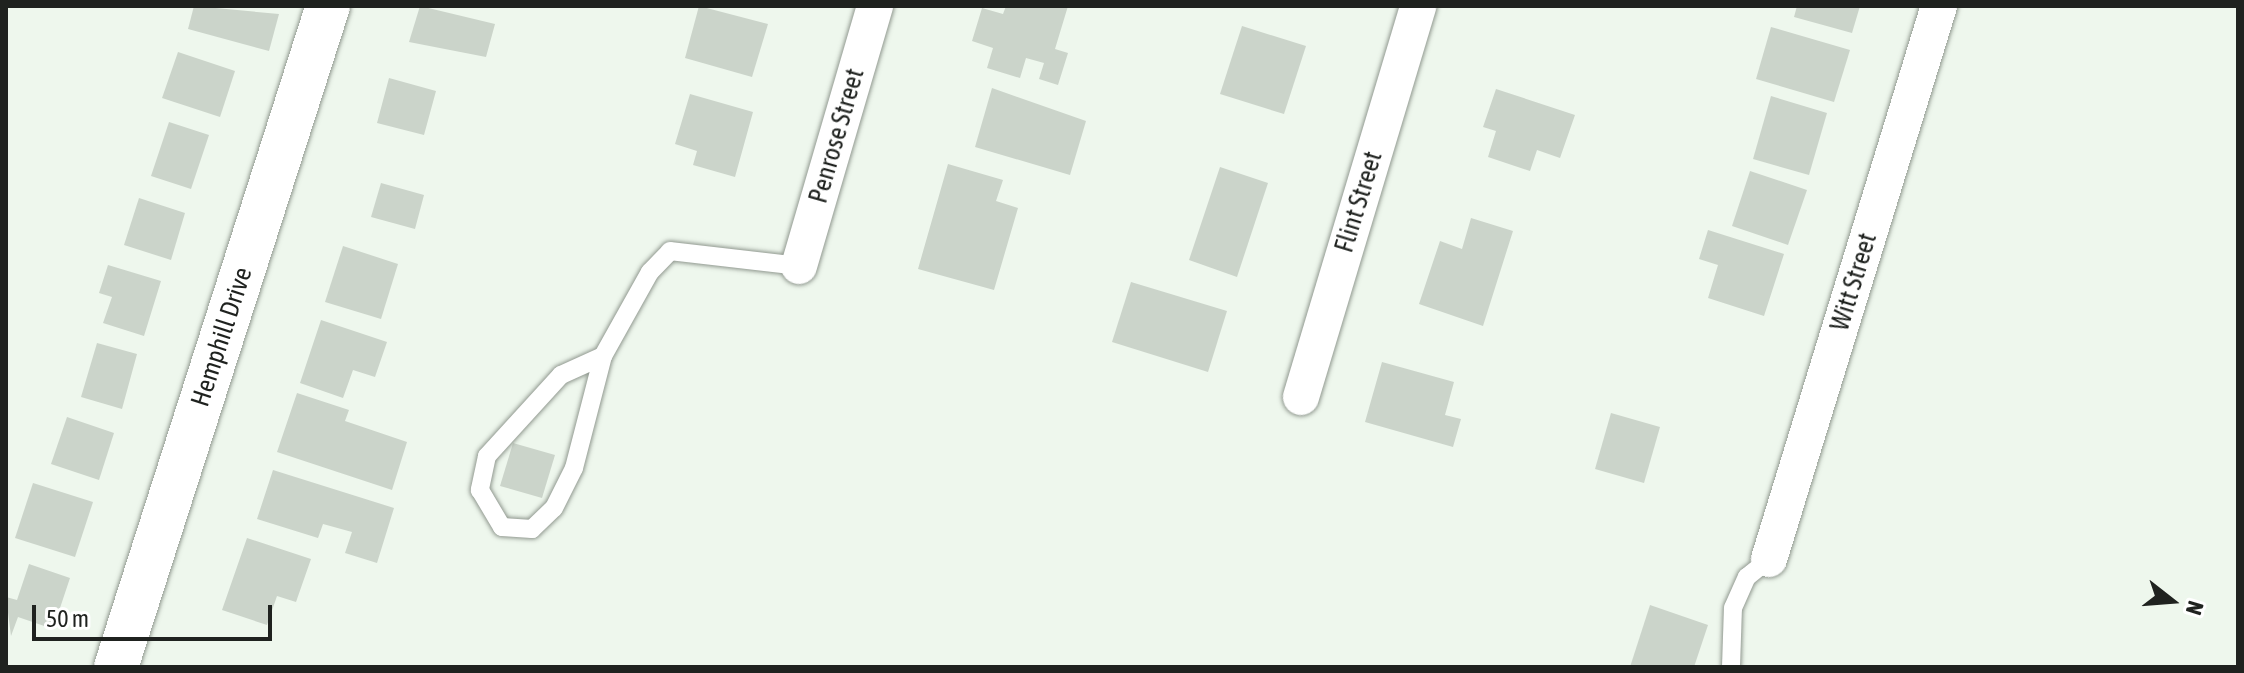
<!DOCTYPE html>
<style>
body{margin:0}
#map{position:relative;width:2244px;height:673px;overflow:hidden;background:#eef7ed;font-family:"Asap Condensed",sans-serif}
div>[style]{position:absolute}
.building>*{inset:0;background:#cbd4ca}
.roads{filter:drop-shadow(0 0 2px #919990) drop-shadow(0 0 2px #919990)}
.service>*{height:18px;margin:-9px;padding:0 9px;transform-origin:9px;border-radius:9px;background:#fff}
.minor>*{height:36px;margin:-18px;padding:0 18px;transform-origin:18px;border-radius:18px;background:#fff}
.tertiary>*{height:44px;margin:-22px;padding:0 22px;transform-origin:22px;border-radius:22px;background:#fff}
span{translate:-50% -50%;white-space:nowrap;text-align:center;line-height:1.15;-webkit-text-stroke:6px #fff;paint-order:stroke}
.street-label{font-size:26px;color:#1f221f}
.frame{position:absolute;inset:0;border:8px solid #1f221f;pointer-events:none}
.north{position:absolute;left:2132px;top:561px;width:80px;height:80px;-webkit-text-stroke:6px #fff;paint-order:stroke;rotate:107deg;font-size:22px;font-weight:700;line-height:32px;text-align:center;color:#1f221f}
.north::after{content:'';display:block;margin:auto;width:28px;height:36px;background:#1f221f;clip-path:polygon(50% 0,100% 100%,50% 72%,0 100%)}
.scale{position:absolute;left:32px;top:605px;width:240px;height:36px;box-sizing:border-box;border:4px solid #1f221f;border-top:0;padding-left:10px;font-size:24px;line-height:28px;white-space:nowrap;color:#1f221f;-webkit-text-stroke:6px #fff;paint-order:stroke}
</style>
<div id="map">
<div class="building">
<div style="clip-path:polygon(194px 6px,279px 14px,269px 51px,188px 29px)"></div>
<div style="clip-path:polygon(420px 6px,495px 24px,486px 57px,409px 42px)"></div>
<div style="clip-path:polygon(699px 6px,768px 24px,752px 77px,685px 58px)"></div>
<div style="clip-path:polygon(1006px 6px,1068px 6px,1055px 49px,1068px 53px,1058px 85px,1039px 79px,1044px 63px,1026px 58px,1020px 78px,987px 68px,993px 48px,972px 41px,982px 8px,1003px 14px)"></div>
<div style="clip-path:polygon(1797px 6px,1860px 6px,1852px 33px,1794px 17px)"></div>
<div style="clip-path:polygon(1242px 26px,1306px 46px,1284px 114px,1220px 94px)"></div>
<div style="clip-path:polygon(1771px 27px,1850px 50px,1834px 102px,1756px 79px)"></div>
<div style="clip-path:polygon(178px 52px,235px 71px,220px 117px,162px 98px)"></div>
<div style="clip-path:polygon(389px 78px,436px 91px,424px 135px,377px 123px)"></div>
<div style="clip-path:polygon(992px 88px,1086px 121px,1070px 175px,975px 147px)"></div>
<div style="clip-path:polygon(1496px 89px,1575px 115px,1560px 158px,1537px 150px,1530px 171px,1488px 157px,1496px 131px,1483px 127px)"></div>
<div style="clip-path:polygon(690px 94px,753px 112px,735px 177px,693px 165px,697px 151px,675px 144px)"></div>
<div style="clip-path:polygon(1771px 96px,1827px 113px,1809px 175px,1753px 159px)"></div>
<div style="clip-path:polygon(169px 122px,209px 135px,191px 189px,151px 176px)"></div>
<div style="clip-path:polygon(948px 164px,1003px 180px,996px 201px,1018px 208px,994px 290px,918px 269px)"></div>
<div style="clip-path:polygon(1220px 167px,1268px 183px,1237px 277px,1189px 260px)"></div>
<div style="clip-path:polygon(1750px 171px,1807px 190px,1788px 245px,1732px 226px)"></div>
<div style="clip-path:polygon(381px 183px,424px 195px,415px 229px,371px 217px)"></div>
<div style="clip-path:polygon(139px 198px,185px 213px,171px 260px,124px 245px)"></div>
<div style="clip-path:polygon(1471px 218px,1513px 231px,1483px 326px,1419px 304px,1440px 241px,1462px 249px)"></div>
<div style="clip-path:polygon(1708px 230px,1784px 254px,1764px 316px,1708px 298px,1718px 265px,1699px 259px)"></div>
<div style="clip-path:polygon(343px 246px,398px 264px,381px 319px,325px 302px)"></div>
<div style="clip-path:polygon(108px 265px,161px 281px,144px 336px,103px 323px,112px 297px,99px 293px)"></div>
<div style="clip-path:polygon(1131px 282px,1227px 311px,1208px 372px,1112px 342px)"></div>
<div style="clip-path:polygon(321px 320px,387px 342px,375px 377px,353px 370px,343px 398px,300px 383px)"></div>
<div style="clip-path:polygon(97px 343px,137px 354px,122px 409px,81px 397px)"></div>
<div style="clip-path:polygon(1382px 362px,1454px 382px,1445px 415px,1461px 419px,1453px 447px,1365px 422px)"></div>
<div style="clip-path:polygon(297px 393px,349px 410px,345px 421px,407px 442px,392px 490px,277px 452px)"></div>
<div style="clip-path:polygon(1611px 413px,1660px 427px,1644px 483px,1595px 469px)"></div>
<div style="clip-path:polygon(67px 417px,114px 433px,99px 480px,51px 464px)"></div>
<div style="clip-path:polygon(513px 443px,555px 455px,542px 498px,500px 486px)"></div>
<div style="clip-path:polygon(273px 470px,394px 508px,377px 563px,345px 553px,352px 532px,323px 524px,318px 538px,257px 519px)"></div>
<div style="clip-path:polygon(33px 483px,93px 502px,75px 557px,15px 538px)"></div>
<div style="clip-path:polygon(247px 538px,311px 559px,296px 602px,277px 596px,267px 625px,222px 610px)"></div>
<div style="clip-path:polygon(29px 564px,70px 578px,53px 629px,18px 617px,11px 636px,6px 597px,17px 600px)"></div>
<div style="clip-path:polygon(1650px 605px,1708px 625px,1694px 667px,1630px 667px)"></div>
</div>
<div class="roads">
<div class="service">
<div style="left:603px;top:356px;width:46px;rotate:155.7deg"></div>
<div style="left:561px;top:375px;width:110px;rotate:132.4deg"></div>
<div style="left:487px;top:456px;width:35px;rotate:102deg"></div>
<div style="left:480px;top:490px;width:43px;rotate:59.3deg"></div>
<div style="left:502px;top:527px;width:30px;rotate:4deg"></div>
<div style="left:532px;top:529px;width:30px;rotate:-44deg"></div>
<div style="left:554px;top:508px;width:45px;rotate:-63.4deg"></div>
<div style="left:574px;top:468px;width:116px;rotate:-75.5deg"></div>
<div style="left:603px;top:356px;width:96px;rotate:-60.8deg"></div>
<div style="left:650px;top:272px;width:29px;rotate:-46deg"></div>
<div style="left:670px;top:251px;width:130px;rotate:6.6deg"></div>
<div style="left:1731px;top:667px;width:59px;rotate:-88.1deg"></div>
<div style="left:1733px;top:608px;width:34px;rotate:-66deg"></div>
<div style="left:1747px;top:577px;width:28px;rotate:-39deg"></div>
</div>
<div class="minor">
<div style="left:799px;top:266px;width:271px;rotate:-73.7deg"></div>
<div style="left:1301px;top:397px;width:408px;rotate:-73.3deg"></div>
<div style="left:1769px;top:559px;width:579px;rotate:-72.91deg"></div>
</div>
<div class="tertiary">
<div style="left:116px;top:667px;width:694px;rotate:-72.22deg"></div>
</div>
</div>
<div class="street-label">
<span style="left:837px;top:136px;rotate:-74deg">Penrose Street</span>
<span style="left:1359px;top:202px;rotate:-73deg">Flint Street</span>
<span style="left:1854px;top:282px;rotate:-73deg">Witt Street</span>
<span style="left:222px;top:337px;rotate:-72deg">Hemphill Drive</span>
</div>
<div class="frame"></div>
<div class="north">N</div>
<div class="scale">50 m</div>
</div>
